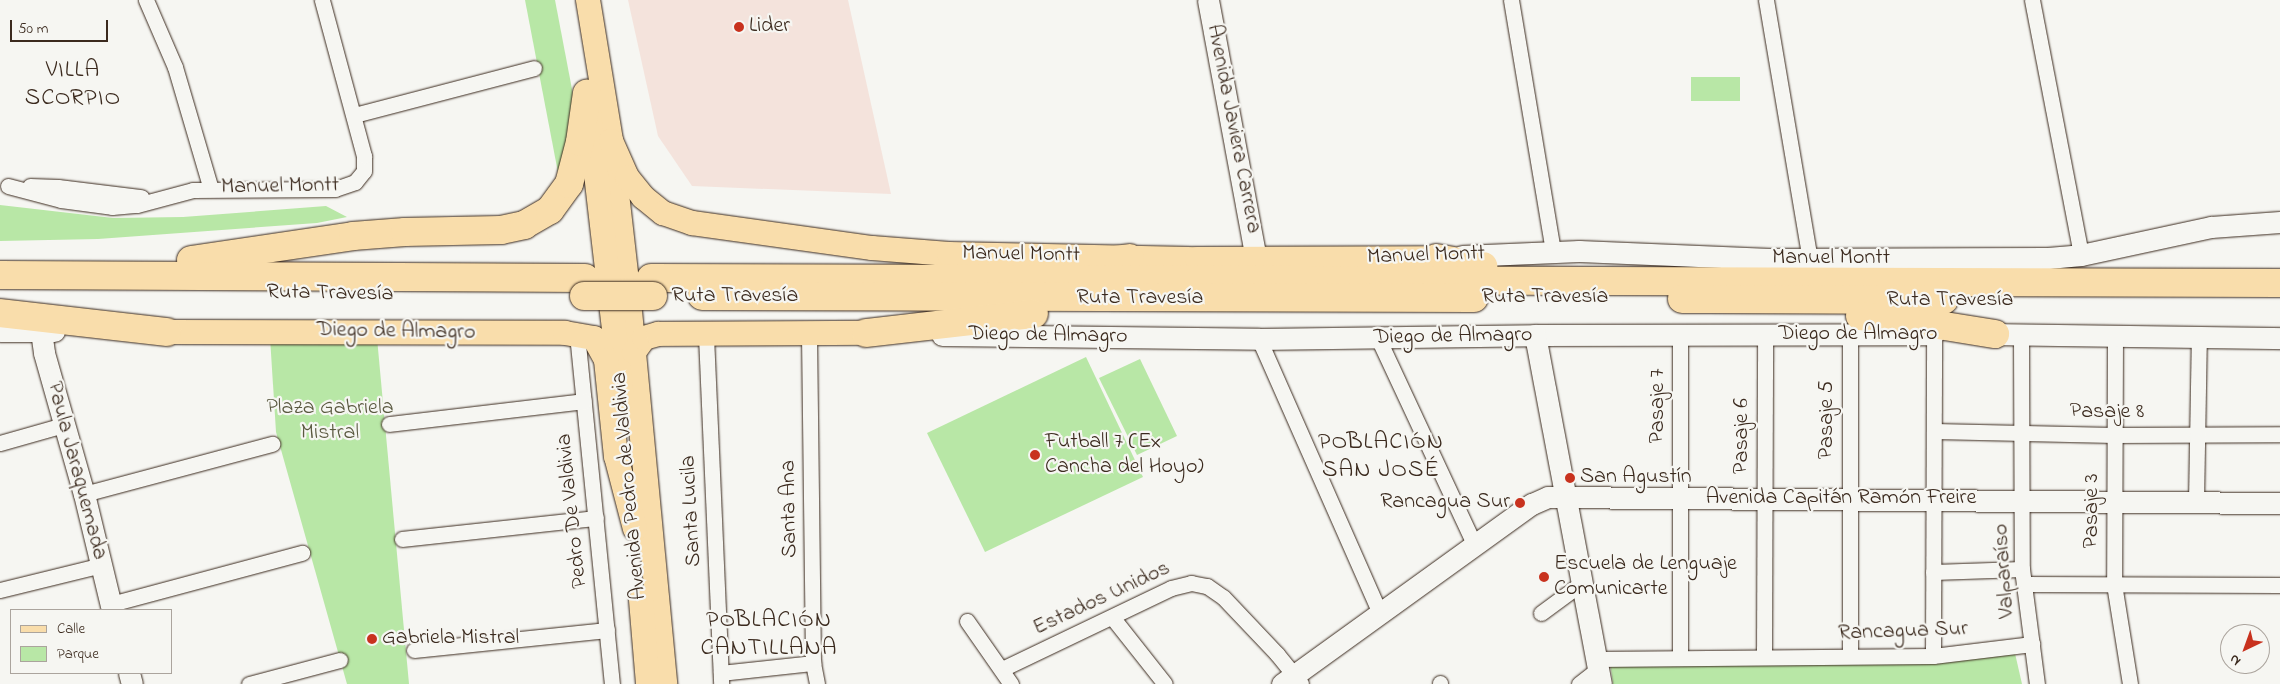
<!DOCTYPE html>
<meta charset="utf-8">
<style>
body{margin:0}
#map{position:relative;width:2280px;height:684px;overflow:hidden;background:#f6f6f2;font-family:"Indie Flower",sans-serif}
div>[style]{position:absolute}
.built>*{inset:0;background:#f4e3dc}
.green>*{inset:0;background:#b8e7a6}
.roads{filter:drop-shadow(0 0 1px #3b2a1e) drop-shadow(0 0 1px #3b2a1e)}
.street>*{height:15px;margin:-7.5px;padding:0 7.5px;transform-origin:7.5px;border-radius:7.5px;background:#f6f6f2}
.secondary>*{height:21px;margin:-10.5px;padding:0 10.5px;transform-origin:10.5px;border-radius:10.5px;background:#f6f6f2}
.primary>*{height:24px;margin:-12px;padding:0 12px;transform-origin:12px;border-radius:12px;background:#f9ddab}
.highway>*{height:28px;margin:-14px;padding:0 14px;transform-origin:14px;border-radius:14px;background:#f9ddab}
.bridges{filter:drop-shadow(0 0 1px #3b2a1e) drop-shadow(0 0 1px #3b2a1e)}
.highway-bridge>*{height:28px;margin:-14px;padding:0 14px;transform-origin:14px;border-radius:14px;background:#f9ddab}
.dots>*{width:14px;height:14px;translate:-50% -50%;box-sizing:border-box;border:2px solid #f6f6f2;border-radius:50%}
span{translate:-50% -50%;white-space:nowrap;text-align:center;line-height:1.15;-webkit-text-stroke:4.5px #f6f6f2;paint-order:stroke}
.poi-label{font-size:22px;color:#3b2a1e}
.left{translate:0 -50%;text-align:left}
.right{translate:-100% -50%;text-align:right}
.street-label{font-size:22px;color:#3b2a1e}
.park-label{font-size:22px;color:#5a5940}
.neighbourhood-label{font-size:24px;color:#3b2a1e;letter-spacing:1px}
.legend{position:absolute;left:10px;top:609px;width:162px;height:65px;box-sizing:border-box;background:#f6f6f2;border:1px solid #aba49d;margin:0;padding:6px 9px;list-style:none;font-size:15px;color:#3b2a1e}
.legend li{display:flex;align-items:center;gap:10px;height:25px}
.legend b{width:25px;border:1px solid #aba49d}
.north{position:absolute;left:2220px;top:624px;width:50px;height:50px;box-sizing:border-box;background:#f6f6f2;border:1px solid #aba49d;border-radius:50%;rotate:222deg;font-size:14px;font-weight:700;line-height:20px;text-align:center;color:#3b2a1e}
.north::after{content:'';display:block;margin:auto;width:18px;height:22px;background:#c8321e;clip-path:polygon(50% 0,100% 100%,50% 72%,0 100%)}
.scale{position:absolute;left:10px;top:20px;width:98px;height:22px;box-sizing:border-box;border:2px solid #3b2a1e;border-top:0;padding-left:6px;font-size:15px;line-height:18px;white-space:nowrap;color:#3b2a1e;-webkit-text-stroke:4px #f6f6f2;paint-order:stroke}
</style>
<div id="map">
<div class="built">
<div style="clip-path:polygon(628px 0,848px 0,891px 194px,692px 186px,658px 136px)"></div>
</div>
<div class="green">
<div style="clip-path:polygon(525px 0,555px 0,575px 105px,560px 183px)"></div>
<div style="clip-path:polygon(1691px 77px,1740px 77px,1740px 101px,1691px 101px)"></div>
<div style="clip-path:polygon(0 205px,113px 218px,183px 217px,326px 206px,347px 217px,317px 223px,98px 239px,0 241px)"></div>
<div style="clip-path:polygon(270px 337px,377px 338px,409px 684px,347px 684px,276px 432px)"></div>
<div style="clip-path:polygon(1086px 357px,1143px 477px,985px 552px,927px 433px)"></div>
<div style="clip-path:polygon(1140px 359px,1177px 436px,1137px 455px,1099px 378px)"></div>
<div style="clip-path:polygon(2014px 649px,2022px 684px,1613px 684px,1610px 662px)"></div>
</div>
<div class="roads">
<div class="street">
<div style="left:146px;top:0;width:73px;rotate:66.6deg"></div>
<div style="left:175px;top:67px;width:127px;rotate:73.6deg"></div>
<div style="left:1511px;top:0;width:254px;rotate:80.5deg"></div>
<div style="left:1766px;top:0;width:263px;rotate:80.4deg"></div>
<div style="left:2032px;top:0;width:260px;rotate:79.1deg"></div>
<div style="left:354px;top:115px;width:186px;rotate:-14.6deg"></div>
<div style="left:8px;top:186px;width:55px;rotate:14.8deg"></div>
<div style="left:61px;top:200px;width:51px;rotate:7.8deg"></div>
<div style="left:112px;top:207px;width:25px;rotate:-5deg"></div>
<div style="left:137px;top:205px;width:58px;rotate:-15deg"></div>
<div style="left:193px;top:190px;width:142px;rotate:-0.4deg"></div>
<div style="left:335px;top:189px;width:21px;rotate:-19deg"></div>
<div style="left:355px;top:182px;width:14px;rotate:-51deg"></div>
<div style="left:364px;top:171px;width:15px;rotate:-90deg"></div>
<div style="left:364px;top:156px;width:162px;rotate:-105.1deg"></div>
<div style="left:30px;top:186px;width:28px;rotate:2deg"></div>
<div style="left:58px;top:187px;width:84px;rotate:6.9deg"></div>
<div style="left:577px;top:334px;width:352px;rotate:84.3deg"></div>
<div style="left:809px;top:334px;width:329px;rotate:89.3deg"></div>
<div style="left:813px;top:663px;width:21px;rotate:79deg"></div>
<div style="left:2021px;top:335px;width:234px;rotate:89.8deg"></div>
<div style="left:2022px;top:569px;width:116px;rotate:82.6deg"></div>
<div style="left:706px;top:336px;width:348px;rotate:87.5deg"></div>
<div style="left:2115px;top:336px;width:248px;rotate:90.2deg"></div>
<div style="left:2114px;top:584px;width:101px;rotate:80.9deg"></div>
<div style="left:1378px;top:338px;width:230px;rotate:65deg"></div>
<div style="left:1259px;top:339px;width:300px;rotate:66.2deg"></div>
<div style="left:389px;top:424px;width:196px;rotate:-6.7deg"></div>
<div style="left:1934px;top:431px;width:180px;rotate:1.3deg"></div>
<div style="left:2114px;top:435px;width:166px;rotate:-0.3deg"></div>
<div style="left:0;top:443px;width:66px;rotate:-15.9deg"></div>
<div style="left:84px;top:494px;width:195px;rotate:-14.9deg"></div>
<div style="left:2196px;top:502px;width:165px;rotate:-89deg"></div>
<div style="left:402px;top:539px;width:195px;rotate:-6.2deg"></div>
<div style="left:1933px;top:572px;width:89px;rotate:-1.9deg"></div>
<div style="left:2024px;top:584px;width:256px;rotate:0.2deg"></div>
<div style="left:0;top:590px;width:105px;rotate:-13.8deg"></div>
<div style="left:111px;top:604px;width:198px;rotate:-15deg"></div>
<div style="left:1541px;top:613px;width:52px;rotate:-36.4deg"></div>
<div style="left:1112px;top:617px;width:85px;rotate:51.7deg"></div>
<div style="left:967px;top:621px;width:77px;rotate:55.1deg"></div>
<div style="left:414px;top:650px;width:194px;rotate:-5.9deg"></div>
<div style="left:1850px;top:656px;width:321px;rotate:-90deg"></div>
<div style="left:1933px;top:656px;width:322px;rotate:-89.8deg"></div>
<div style="left:1764px;top:657px;width:322px;rotate:-89.8deg"></div>
<div style="left:1680px;top:658px;width:324px;rotate:-90deg"></div>
<div style="left:1596px;top:659px;width:337px;rotate:-0.5deg"></div>
<div style="left:1933px;top:656px;width:100px;rotate:-6.9deg"></div>
<div style="left:1002px;top:669px;width:187px;rotate:-25.6deg"></div>
<div style="left:1171px;top:588px;width:21px;rotate:-14deg"></div>
<div style="left:1191px;top:583px;width:16px;rotate:11deg"></div>
<div style="left:1207px;top:586px;width:19px;rotate:35deg"></div>
<div style="left:1223px;top:597px;width:79px;rotate:46.5deg"></div>
<div style="left:1277px;top:654px;width:38px;rotate:51deg"></div>
<div style="left:721px;top:673px;width:93px;rotate:-6.2deg"></div>
<div style="left:249px;top:684px;width:94px;rotate:-14.8deg"></div>
<div style="left:1440px;top:684px;width:1px;rotate:-90deg"></div>
<div style="left:1579px;top:684px;width:24px;rotate:-38deg"></div>
</div>
<div class="secondary">
<div style="left:1208px;top:0;width:263px;rotate:79.5deg"></div>
<div style="left:1462px;top:256px;width:117px;rotate:-2.4deg"></div>
<div style="left:1579px;top:251px;width:191px;rotate:2.4deg"></div>
<div style="left:1770px;top:259px;width:278px;rotate:-0.2deg"></div>
<div style="left:2048px;top:258px;width:33px;rotate:-5deg"></div>
<div style="left:2081px;top:255px;width:133px;rotate:-12.2deg"></div>
<div style="left:2211px;top:227px;width:69px;rotate:-4.1deg"></div>
<div style="left:0;top:331px;width:54px"></div>
<div style="left:41px;top:331px;width:22px;rotate:82deg"></div>
<div style="left:44px;top:353px;width:147px;rotate:74.2deg"></div>
<div style="left:84px;top:494px;width:119px;rotate:76.4deg"></div>
<div style="left:1979px;top:334px;width:301px;rotate:0.8deg"></div>
<div style="left:942px;top:335px;width:317px;rotate:0.7deg"></div>
<div style="left:1259px;top:339px;width:276px;rotate:-0.8deg"></div>
<div style="left:1535px;top:335px;width:398px;rotate:-0.1deg"></div>
<div style="left:1535px;top:335px;width:355px;rotate:79.3deg"></div>
<div style="left:129px;top:673px;width:11px;rotate:75deg"></div>
<div style="left:1282px;top:684px;width:308px;rotate:-35.8deg"></div>
<div style="left:1532px;top:504px;width:17px;rotate:-24deg"></div>
<div style="left:1548px;top:497px;width:732px;rotate:0.47deg"></div>
</div>
<div class="primary">
<div style="left:588px;top:0;width:143px;rotate:80.7deg"></div>
<div style="left:611px;top:141px;width:150px;rotate:83.5deg"></div>
<div style="left:628px;top:290px;width:396px;rotate:84.6deg"></div>
<div style="left:589px;top:113px;width:289px;rotate:83.4deg"></div>
<div style="left:611px;top:141px;width:39px;rotate:66deg"></div>
<div style="left:627px;top:177px;width:26px;rotate:51deg"></div>
<div style="left:643px;top:197px;width:26px;rotate:39deg"></div>
<div style="left:663px;top:213px;width:31px;rotate:19deg"></div>
<div style="left:692px;top:223px;width:182px;rotate:7.9deg"></div>
<div style="left:872px;top:248px;width:77px;rotate:4.5deg"></div>
<div style="left:949px;top:254px;width:248px;rotate:1.2deg"></div>
<div style="left:1197px;top:259px;width:239px;rotate:-0.2deg"></div>
<div style="left:167px;top:332px;width:398px;rotate:0.1deg"></div>
<div style="left:565px;top:333px;width:29px;rotate:10deg"></div>
<div style="left:594px;top:338px;width:25px;rotate:61deg"></div>
<div style="left:606px;top:360px;width:97px;rotate:84.1deg"></div>
<div style="left:616px;top:456px;width:75px;rotate:75.4deg"></div>
<div style="left:634px;top:352px;width:17px;rotate:-54deg"></div>
<div style="left:644px;top:338px;width:15px;rotate:-16deg"></div>
<div style="left:658px;top:334px;width:208px;rotate:-0.3deg"></div>
<div style="left:641px;top:600px;width:84px;rotate:85.2deg"></div>
</div>
<div class="highway">
<div style="left:1436px;top:258px;width:48px;rotate:9.7deg"></div>
<div style="left:191px;top:260px;width:164px;rotate:-8.4deg"></div>
<div style="left:353px;top:236px;width:52px;rotate:-4.4deg"></div>
<div style="left:405px;top:232px;width:96px;rotate:-1.2deg"></div>
<div style="left:501px;top:230px;width:24px;rotate:-12deg"></div>
<div style="left:524px;top:225px;width:30px;rotate:-30deg"></div>
<div style="left:550px;top:210px;width:32px;rotate:-54deg"></div>
<div style="left:569px;top:184px;width:43px;rotate:-75.3deg"></div>
<div style="left:580px;top:142px;width:49px;rotate:-81.9deg"></div>
<div style="left:1082px;top:264px;width:48px;rotate:-7.1deg"></div>
<div style="left:0;top:275px;width:585px;rotate:0.29deg"></div>
<div style="left:651px;top:278px;width:1629px;rotate:0.18deg"></div>
<div style="left:702px;top:296px;width:772px;rotate:0.15deg"></div>
<div style="left:1682px;top:299px;width:262px;rotate:0.2deg"></div>
<div style="left:0;top:313px;width:168px;rotate:6.5deg"></div>
<div style="left:1860px;top:316px;width:66px;rotate:6.1deg"></div>
<div style="left:1926px;top:323px;width:70px;rotate:9.1deg"></div>
<div style="left:866px;top:333px;width:169px;rotate:-6.5deg"></div>
</div>
</div>
<div class="bridges">
<div class="highway-bridge">
<div style="left:584px;top:296px;width:69px"></div>
</div>
</div>
<div class="dots">
<div style="left:739px;top:27px;background:#c8321e"></div>
<div style="left:1035px;top:455px;background:#c8321e"></div>
<div style="left:1570px;top:478px;background:#c8321e"></div>
<div style="left:1520px;top:503px;background:#c8321e"></div>
<div style="left:1544px;top:577px;background:#c8321e"></div>
<div style="left:372px;top:639px;background:#c8321e"></div>
</div>
<div class="poi-label">
<span class="left" style="left:749px;top:27px">Lider</span>
<span class="left" style="left:1045px;top:455px">Futball 7 (Ex<br>Cancha del Hoyo)</span>
<span class="left" style="left:1580px;top:478px">San Agustín</span>
<span class="right" style="left:1510px;top:503px">Rancagua Sur</span>
<span class="left" style="left:1554px;top:577px">Escuela de Lenguaje<br>Comunicarte</span>
<span class="left" style="left:382px;top:639px">Gabriela Mistral</span>
</div>
<div class="street-label">
<span style="left:1233px;top:129px;rotate:79deg">Avenida Javiera Carrera</span>
<span style="left:280px;top:187px;rotate:-1deg">Manuel Montt</span>
<span style="left:1021px;top:255px;rotate:1deg">Manuel Montt</span>
<span style="left:1426px;top:256px;rotate:-2deg">Manuel Montt</span>
<span style="left:1831px;top:259px">Manuel Montt</span>
<span style="left:330px;top:294px;rotate:1deg">Ruta Travesía</span>
<span style="left:735px;top:297px">Ruta Travesía</span>
<span style="left:1545px;top:298px">Ruta Travesía</span>
<span style="left:1140px;top:299px">Ruta Travesía</span>
<span style="left:1950px;top:301px">Ruta Travesía</span>
<span style="left:396px;top:332px;rotate:1deg">Diego de Almagro</span>
<span style="left:1858px;top:335px">Diego de Almagro</span>
<span style="left:1048px;top:336px;rotate:1deg">Diego de Almagro</span>
<span style="left:1453px;top:337px;rotate:-1deg">Diego de Almagro</span>
<span style="left:1659px;top:406px;rotate:-90deg">Pasaje 7</span>
<span style="left:2107px;top:413px">Pasaje 8</span>
<span style="left:1828px;top:420px;rotate:-90deg">Pasaje 5</span>
<span style="left:1743px;top:436px;rotate:-90deg">Pasaje 6</span>
<span style="left:76px;top:471px;rotate:75deg">Paula Jaraquemada</span>
<span style="left:630px;top:486px;rotate:-95deg">Avenida Pedro de Valdivia</span>
<span style="left:1841px;top:499px">Avenida Capitán Ramón Freire</span>
<span style="left:790px;top:509px;rotate:-91deg">Santa Ana</span>
<span style="left:573px;top:511px;rotate:-96deg">Pedro De Valdivia</span>
<span style="left:692px;top:511px;rotate:-93deg">Santa Lucila</span>
<span style="left:2093px;top:511px;rotate:-90deg">Pasaje 3</span>
<span style="left:2005px;top:571px;rotate:-94deg">Valparaíso</span>
<span style="left:1102px;top:599px;rotate:-25deg">Estados Unidos</span>
<span style="left:1903px;top:632px;rotate:-2deg">Rancagua Sur</span>
</div>
<div class="park-label">
<span style="left:330px;top:421px">Plaza Gabriela<br>Mistral</span>
</div>
<div class="neighbourhood-label">
<span style="left:73px;top:85px">VILLA<br>SCORPIO</span>
<span style="left:1381px;top:457px">POBLACIÓN<br>SAN JOSÉ</span>
<span style="left:769px;top:635px">POBLACIÓN<br>CANTILLANA</span>
</div>
<ul class="legend">
<li><b style="height:6px;background:#f9ddab"></b>Calle</li>
<li><b style="height:14px;background:#b8e7a6"></b>Parque</li>
</ul>
<div class="north">N</div>
<div class="scale">50 m</div>
</div>
